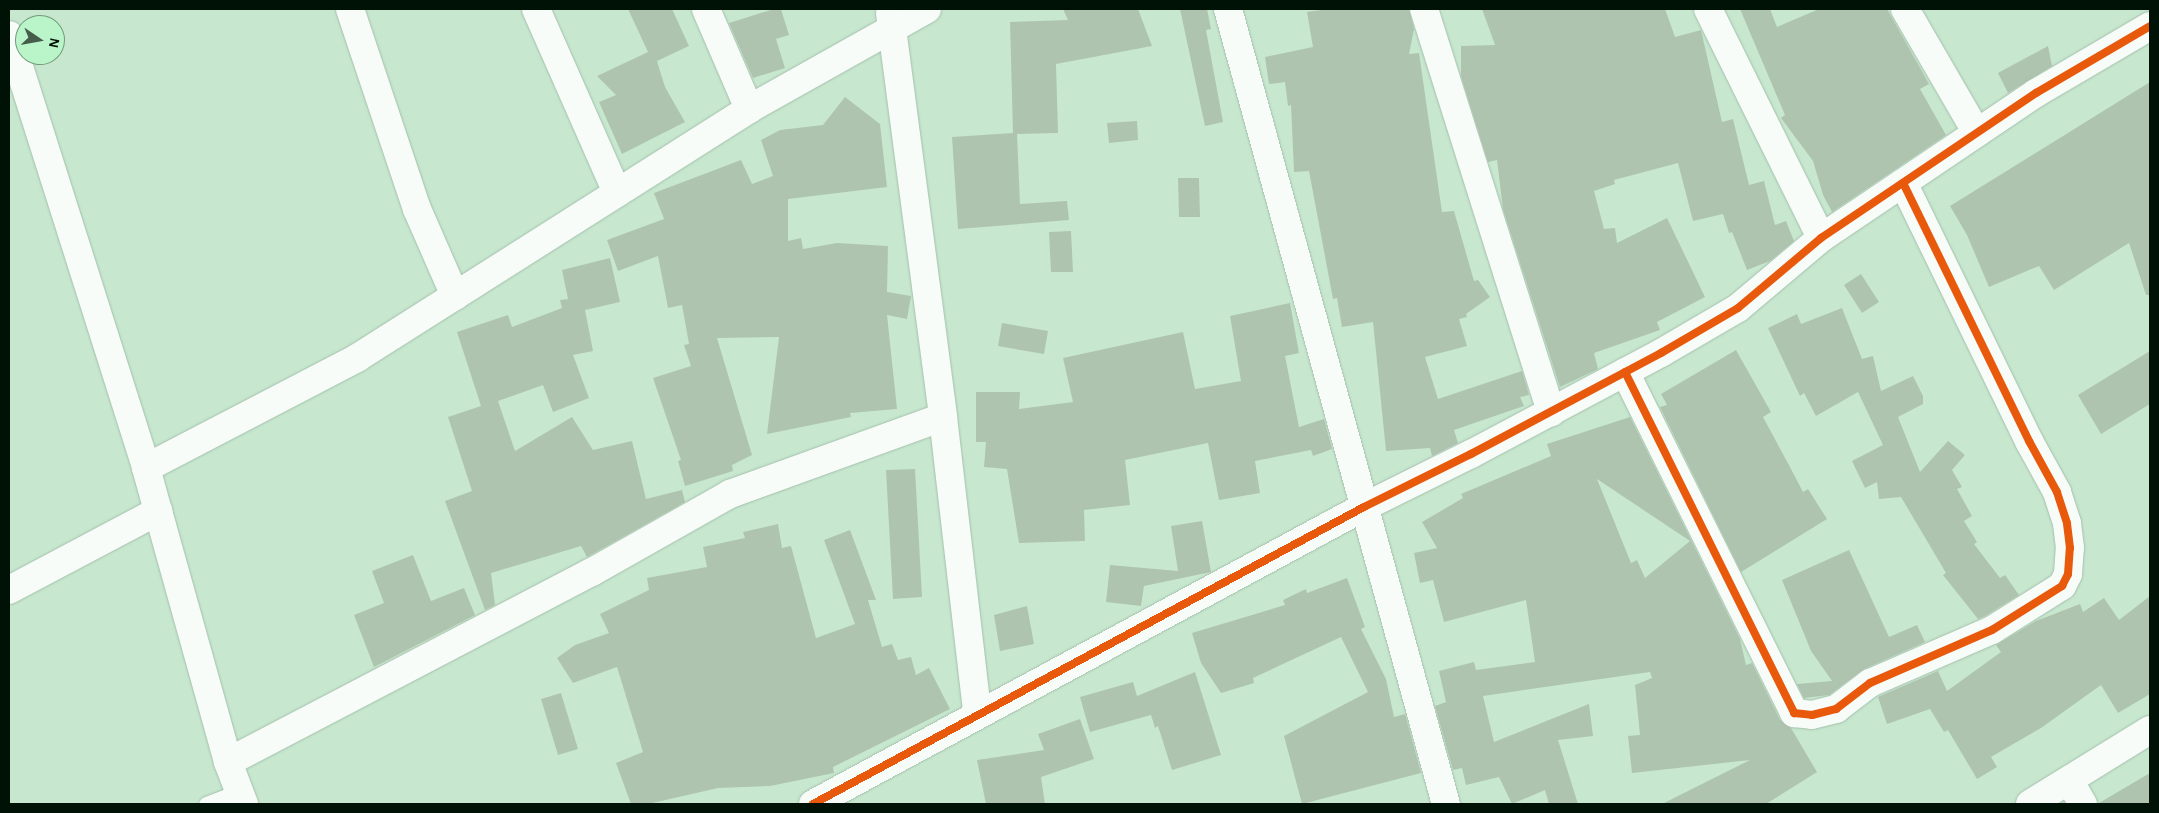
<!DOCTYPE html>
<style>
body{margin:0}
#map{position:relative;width:2159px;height:813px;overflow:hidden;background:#c7e8cf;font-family:"Alegreya Sans",sans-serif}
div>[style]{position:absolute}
.building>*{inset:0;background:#afc4af}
.roads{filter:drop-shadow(0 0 1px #a5bfac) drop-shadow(0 0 1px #a5bfac)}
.lane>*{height:15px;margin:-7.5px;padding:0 7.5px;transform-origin:7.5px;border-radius:7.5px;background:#f7fcf8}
.street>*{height:28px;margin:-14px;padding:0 14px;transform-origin:14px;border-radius:14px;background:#f7fcf8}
.secondary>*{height:28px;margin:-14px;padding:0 14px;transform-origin:14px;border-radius:14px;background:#f7fcf8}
.cycleway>*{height:8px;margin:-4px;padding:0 4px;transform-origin:4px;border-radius:4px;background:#e8590c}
span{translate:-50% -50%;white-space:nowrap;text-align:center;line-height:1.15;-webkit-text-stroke:4px #baf5c9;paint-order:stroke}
.frame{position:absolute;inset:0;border:10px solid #001205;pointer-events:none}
.north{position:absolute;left:15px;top:15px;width:50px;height:50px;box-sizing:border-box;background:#baf5c9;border:1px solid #709a7b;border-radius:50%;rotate:102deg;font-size:14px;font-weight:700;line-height:20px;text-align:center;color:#001205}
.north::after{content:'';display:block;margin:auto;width:18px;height:22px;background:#465d4c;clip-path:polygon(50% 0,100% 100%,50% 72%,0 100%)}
</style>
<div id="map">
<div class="building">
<div style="clip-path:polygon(628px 9px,672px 9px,689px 46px,657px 61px,665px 87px,685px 122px,622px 154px,599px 102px,616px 95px,597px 76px,648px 52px)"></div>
<div style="clip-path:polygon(774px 9px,781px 9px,789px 35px,776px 39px,785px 68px,753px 78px,729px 23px)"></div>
<div style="clip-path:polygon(1063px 9px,1138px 9px,1152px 46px,1056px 64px,1058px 133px,1017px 134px,1020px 204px,1067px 201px,1069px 220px,958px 229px,952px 137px,1013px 133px,1010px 22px,1068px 20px)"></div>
<div style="clip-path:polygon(1180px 9px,1207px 9px,1211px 29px,1206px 30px,1223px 122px,1205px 126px)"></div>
<div style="clip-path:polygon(1328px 9px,1409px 9px,1414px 29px,1409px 54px,1419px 53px,1442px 212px,1454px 211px,1474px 281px,1478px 280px,1490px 297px,1466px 314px,1467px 317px,1459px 319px,1467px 346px,1425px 357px,1438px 399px,1522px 371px,1529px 395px,1520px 397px,1524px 406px,1454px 430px,1458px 443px,1432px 456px,1430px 448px,1386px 451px,1373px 322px,1342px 327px,1337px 298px,1333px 299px,1309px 171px,1294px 172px,1291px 105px,1288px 106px,1285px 82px,1269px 84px,1265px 57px,1313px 47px,1307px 12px)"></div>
<div style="clip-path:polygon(1482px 9px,1665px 9px,1675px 37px,1701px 30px,1722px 122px,1733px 119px,1749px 185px,1764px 181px,1775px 225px,1786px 221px,1794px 241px,1770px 261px,1747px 270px,1732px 232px,1729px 233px,1723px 214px,1693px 221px,1678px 163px,1614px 180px,1615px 184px,1594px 191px,1604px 229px,1615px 228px,1617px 243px,1667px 218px,1705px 297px,1657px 322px,1660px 330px,1594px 353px,1598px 369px,1560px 387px,1503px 209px,1497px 160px,1488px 162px,1461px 76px,1461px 46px,1495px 45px)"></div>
<div style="clip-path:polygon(1740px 9px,1770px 9px,1777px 27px,1819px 9px,1887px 9px,1929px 84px,1920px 89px,1946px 135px,1832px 212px,1823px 195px,1813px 161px,1781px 118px,1785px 115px)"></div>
<div style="clip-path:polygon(2048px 46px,2052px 66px,2008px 93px,1998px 73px)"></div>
<div style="clip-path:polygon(2150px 82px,2150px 295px,2146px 295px,2129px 243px,2054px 290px,2039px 266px,1989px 287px,1967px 235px,1950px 206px)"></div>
<div style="clip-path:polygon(845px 97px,880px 124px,887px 187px,788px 199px,788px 241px,801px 238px,803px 249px,837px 243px,888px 246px,887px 292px,911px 296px,907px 319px,887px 315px,897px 409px,850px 413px,851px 417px,767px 434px,779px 337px,717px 338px,752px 455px,732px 465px,733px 471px,685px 486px,678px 461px,681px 460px,653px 378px,691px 366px,684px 345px,689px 344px,682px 305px,668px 308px,658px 256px,618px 271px,607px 240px,664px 219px,654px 193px,741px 160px,752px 184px,773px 176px,761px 140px,780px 130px,823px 125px)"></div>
<div style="clip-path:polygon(1137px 121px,1138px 140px,1109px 143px,1107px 123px)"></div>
<div style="clip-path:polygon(1178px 178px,1199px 178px,1200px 217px,1179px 217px)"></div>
<div style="clip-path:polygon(1071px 231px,1073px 272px,1051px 272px,1049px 232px)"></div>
<div style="clip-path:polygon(610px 258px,620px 302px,585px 310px,593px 351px,573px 355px,589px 398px,553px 412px,543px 385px,498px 401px,515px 451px,572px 417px,593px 450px,632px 441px,646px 499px,682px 490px,685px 502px,587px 557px,581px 546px,491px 573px,495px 605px,485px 610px,445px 501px,472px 491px,448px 417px,481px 406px,457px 332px,508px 315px,512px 327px,562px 308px,560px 300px,568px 299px,562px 270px)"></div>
<div style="clip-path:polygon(1861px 274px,1879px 302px,1862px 313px,1844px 285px)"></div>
<div style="clip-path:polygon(1290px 303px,1299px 353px,1285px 356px,1299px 427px,1324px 419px,1332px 449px,1313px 456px,1311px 450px,1255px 461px,1260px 493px,1219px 500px,1208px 443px,1125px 460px,1130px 505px,1084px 510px,1085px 541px,1019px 543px,1007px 469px,984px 467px,986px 442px,976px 442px,976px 392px,1020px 392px,1019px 409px,1073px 402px,1063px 358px,1183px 332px,1195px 389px,1241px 381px,1230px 316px)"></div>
<div style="clip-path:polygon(1842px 308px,1862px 359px,1873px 356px,1881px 391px,1913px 376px,1923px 396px,1923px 404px,1898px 417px,1920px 472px,1948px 441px,1965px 455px,1952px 470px,1962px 487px,1957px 489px,1972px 516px,1964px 521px,1977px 542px,1974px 544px,2000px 578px,2005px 575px,2019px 595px,1985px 616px,1978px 619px,1943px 575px,1946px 573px,1901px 497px,1879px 499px,1877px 482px,1865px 488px,1852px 461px,1883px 445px,1858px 392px,1816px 416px,1804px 393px,1800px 396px,1768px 328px,1797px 314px,1801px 324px)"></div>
<div style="clip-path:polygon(1002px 323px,1048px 331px,1044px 354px,998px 346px)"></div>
<div style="clip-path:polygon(1736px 350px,1771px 412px,1763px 417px,1790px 467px,1803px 492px,1808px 489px,1827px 519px,1741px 572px,1660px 407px,1667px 405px,1661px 394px)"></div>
<div style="clip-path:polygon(2150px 351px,2150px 404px,2101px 434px,2078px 395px)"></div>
<div style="clip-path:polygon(evenodd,1630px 417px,1740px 639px,1746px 665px,1752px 663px,1780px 720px,1791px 728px,1817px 772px,1766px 804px,1662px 804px,1750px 760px,1632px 773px,1628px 736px,1640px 735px,1635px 685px,1652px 678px,1650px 672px,1483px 696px,1494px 742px,1589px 704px,1593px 736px,1558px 740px,1578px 804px,1549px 804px,1545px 790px,1512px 804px,1499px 777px,1466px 785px,1462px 768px,1453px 770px,1435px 706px,1446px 702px,1439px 671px,1474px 662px,1476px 670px,1535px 662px,1526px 600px,1444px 622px,1433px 580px,1420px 583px,1414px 553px,1437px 548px,1422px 522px,1463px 498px,1461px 494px,1551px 456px,1547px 444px,1630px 417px,1597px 479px,1690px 541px,1645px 578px,1637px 560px,1631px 563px,1597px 479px)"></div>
<div style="clip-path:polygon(915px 469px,922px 597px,893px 599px,886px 470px)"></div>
<div style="clip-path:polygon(1202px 521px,1211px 572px,1144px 586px,1141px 606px,1106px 602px,1110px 565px,1178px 571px,1171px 526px)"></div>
<div style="clip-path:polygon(778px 524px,782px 548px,791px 546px,816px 638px,855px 624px,824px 540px,850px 530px,876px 600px,868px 600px,882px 647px,892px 644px,898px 660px,911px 657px,916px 675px,929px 668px,950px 709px,833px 767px,834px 773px,770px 786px,718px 788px,648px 804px,631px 804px,616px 763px,643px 752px,617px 667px,573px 683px,557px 658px,575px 645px,609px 633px,600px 614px,649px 590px,647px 578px,707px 567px,703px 547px,745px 538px,743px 532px)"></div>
<div style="clip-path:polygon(1849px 550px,1889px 637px,1917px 625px,1925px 642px,1864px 669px,1829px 695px,1804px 698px,1797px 684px,1832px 681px,1811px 651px,1782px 580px)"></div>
<div style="clip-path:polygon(413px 555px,431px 601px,464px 588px,475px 615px,374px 667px,354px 615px,384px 603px,372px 571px)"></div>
<div style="clip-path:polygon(1347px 578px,1365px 627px,1361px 629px,1386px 679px,1394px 717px,1405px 714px,1421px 773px,1302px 804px,1284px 736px,1368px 692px,1341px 637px,1253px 678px,1254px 683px,1221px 693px,1201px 663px,1192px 633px,1285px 605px,1283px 600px,1306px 589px,1307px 593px)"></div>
<div style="clip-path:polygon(2150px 596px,2150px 694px,2118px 713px,2101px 685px,2041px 728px,1991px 757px,1997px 767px,1977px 779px,1948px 730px,1944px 732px,1930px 709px,1887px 724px,1878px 697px,1938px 671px,1947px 691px,2001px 652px,1996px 645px,2036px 621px,2080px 604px,2083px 612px,2104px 598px,2119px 620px)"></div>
<div style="clip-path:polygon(1027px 606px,1034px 644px,1000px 651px,994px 615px)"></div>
<div style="clip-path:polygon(1195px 672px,1221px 755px,1172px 770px,1158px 726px,1155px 728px,1151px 715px,1090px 732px,1080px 697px,1133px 682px,1137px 696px)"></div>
<div style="clip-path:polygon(561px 693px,578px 749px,558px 755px,541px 699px)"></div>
<div style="clip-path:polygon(1080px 719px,1094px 759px,1041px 777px,1045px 804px,986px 804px,977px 760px,1044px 750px,1038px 734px)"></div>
<div style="clip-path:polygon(2150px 773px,2150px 804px,2099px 804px,2099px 803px)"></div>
</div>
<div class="roads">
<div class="lane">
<div style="left:206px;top:804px;width:36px;rotate:-21deg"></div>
</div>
<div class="street">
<div style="left:350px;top:9px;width:211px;rotate:71.5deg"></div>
<div style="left:417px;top:209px;width:95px;rotate:66.4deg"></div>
<div style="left:536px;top:9px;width:201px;rotate:66.2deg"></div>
<div style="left:706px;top:9px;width:109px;rotate:66.7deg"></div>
<div style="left:1228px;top:9px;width:824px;rotate:74.67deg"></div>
<div style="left:1424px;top:9px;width:423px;rotate:72.5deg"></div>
<div style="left:1708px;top:9px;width:255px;rotate:63.7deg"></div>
<div style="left:1905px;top:9px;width:143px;rotate:59.9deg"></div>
<div style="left:890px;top:13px;width:407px;rotate:82.5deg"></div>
<div style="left:943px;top:417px;width:298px;rotate:83.4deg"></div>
<div style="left:1625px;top:372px;width:381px;rotate:63.6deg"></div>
<div style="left:1794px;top:713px;width:18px;rotate:6deg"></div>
<div style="left:1812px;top:715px;width:25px;rotate:-14deg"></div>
<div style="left:1836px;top:709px;width:43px;rotate:-37.4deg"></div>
<div style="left:1870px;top:683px;width:133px;rotate:-23.5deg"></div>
<div style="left:1992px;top:630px;width:83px;rotate:-32.2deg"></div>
<div style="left:2062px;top:586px;width:13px;rotate:-63deg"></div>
<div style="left:2068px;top:574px;width:26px;rotate:-86deg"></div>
<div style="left:2070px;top:548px;width:25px;rotate:-97deg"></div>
<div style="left:2067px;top:523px;width:33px;rotate:-108deg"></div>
<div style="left:2057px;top:492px;width:58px;rotate:-118.8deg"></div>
<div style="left:2029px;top:441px;width:287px;rotate:-116deg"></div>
<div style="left:146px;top:468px;width:238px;rotate:-27.5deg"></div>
<div style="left:357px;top:358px;width:464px;rotate:-32.4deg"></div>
<div style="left:749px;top:109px;width:204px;rotate:-29.3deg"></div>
<div style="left:9px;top:590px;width:169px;rotate:-27.9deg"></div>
<div style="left:228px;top:762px;width:411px;rotate:-27.6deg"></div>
<div style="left:592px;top:572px;width:159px;rotate:-29.5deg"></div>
<div style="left:730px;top:494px;width:226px;rotate:-19.9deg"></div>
<div style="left:2069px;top:780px;width:28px;rotate:60deg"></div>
<div style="left:813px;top:804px;width:626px;rotate:-28.33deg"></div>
<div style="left:1364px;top:507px;width:119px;rotate:-26.4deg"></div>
<div style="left:1471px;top:454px;width:215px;rotate:-28deg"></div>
<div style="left:1661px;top:353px;width:89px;rotate:-30.3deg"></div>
<div style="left:1738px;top:308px;width:109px;rotate:-40.1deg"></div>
<div style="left:1821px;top:238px;width:259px;rotate:-34deg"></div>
<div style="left:2036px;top:93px;width:132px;rotate:-30.4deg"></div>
<div style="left:2030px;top:804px;width:141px;rotate:-31.7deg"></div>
</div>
<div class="secondary">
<div style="left:9px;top:35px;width:454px;rotate:72.4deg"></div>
<div style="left:146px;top:468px;width:305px;rotate:74.4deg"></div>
<div style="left:228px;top:762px;width:45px;rotate:69.1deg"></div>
</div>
</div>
<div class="cycleway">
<div style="left:1625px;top:372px;width:381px;rotate:63.6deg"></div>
<div style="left:1794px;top:713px;width:18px;rotate:6deg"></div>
<div style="left:1812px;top:715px;width:25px;rotate:-14deg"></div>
<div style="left:1836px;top:709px;width:43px;rotate:-37.4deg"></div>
<div style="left:1870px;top:683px;width:133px;rotate:-23.5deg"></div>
<div style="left:1992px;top:630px;width:83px;rotate:-32.2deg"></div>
<div style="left:2062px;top:586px;width:13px;rotate:-63deg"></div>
<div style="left:2068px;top:574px;width:26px;rotate:-86deg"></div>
<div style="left:2070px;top:548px;width:25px;rotate:-97deg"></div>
<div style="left:2067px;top:523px;width:33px;rotate:-108deg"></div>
<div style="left:2057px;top:492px;width:58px;rotate:-118.8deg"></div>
<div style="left:2029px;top:441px;width:287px;rotate:-116deg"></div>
<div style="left:813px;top:804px;width:626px;rotate:-28.33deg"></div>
<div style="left:1364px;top:507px;width:119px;rotate:-26.4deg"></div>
<div style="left:1471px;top:454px;width:215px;rotate:-28deg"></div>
<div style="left:1661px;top:353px;width:89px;rotate:-30.3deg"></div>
<div style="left:1738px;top:308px;width:109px;rotate:-40.1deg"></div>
<div style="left:1821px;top:238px;width:259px;rotate:-34deg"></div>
<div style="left:2036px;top:93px;width:132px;rotate:-30.4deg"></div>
</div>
<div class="frame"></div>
<div class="north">N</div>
</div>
